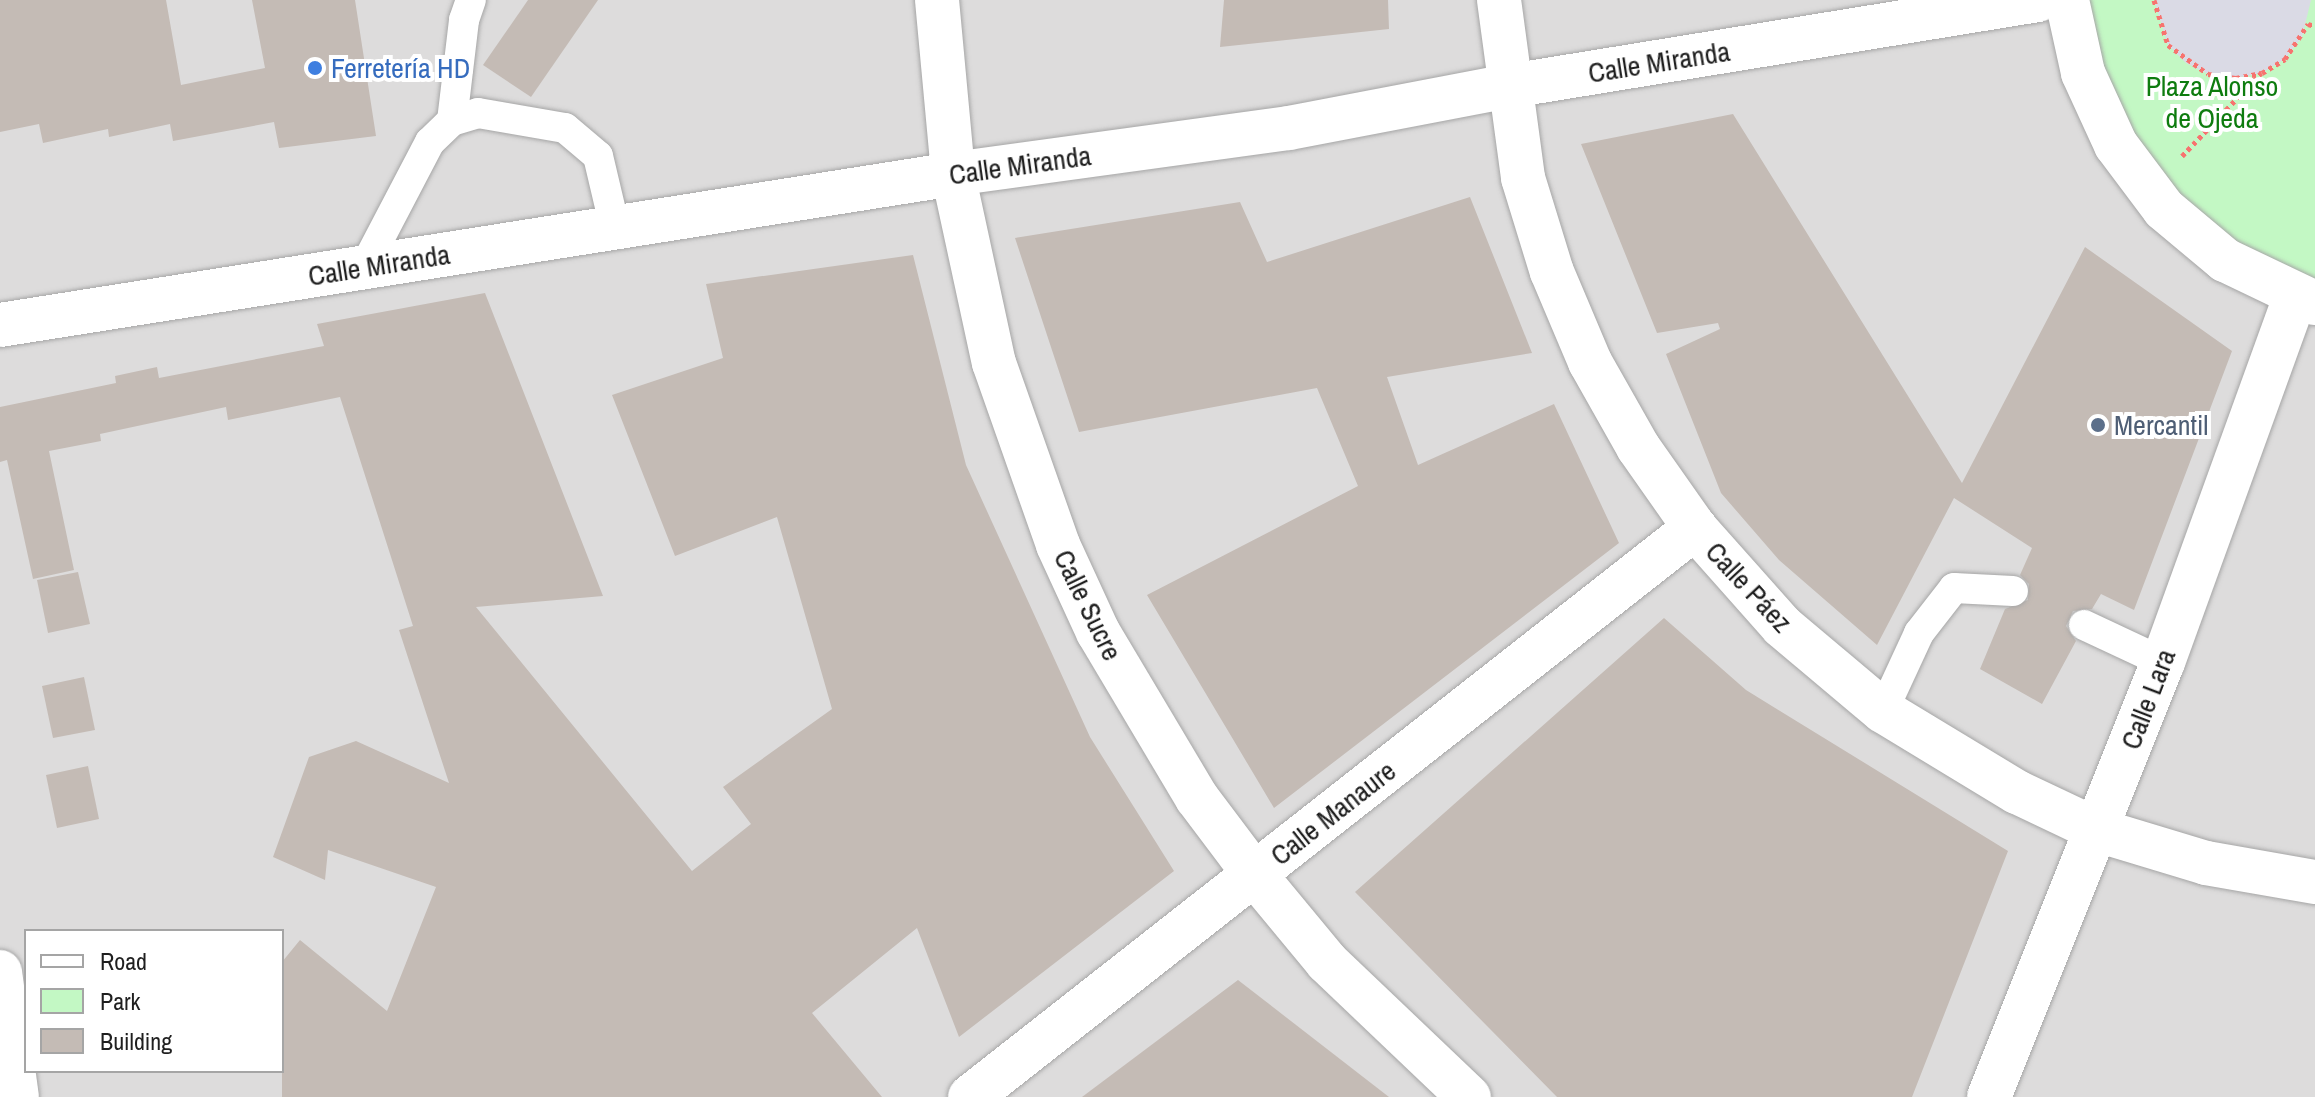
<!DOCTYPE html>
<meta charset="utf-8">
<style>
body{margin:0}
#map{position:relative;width:2315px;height:1097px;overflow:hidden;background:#efebe5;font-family:"Archivo Narrow",sans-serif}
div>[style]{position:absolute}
.residential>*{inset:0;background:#dddcdc}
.park>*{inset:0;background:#c3f8c4}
.plaza>*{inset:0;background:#dadae5}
.building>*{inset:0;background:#c4bbb5}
.path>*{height:5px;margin-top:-2.5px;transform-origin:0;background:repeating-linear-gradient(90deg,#f7736f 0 4px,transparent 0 8px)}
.roads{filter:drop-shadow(0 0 2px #a6a6a6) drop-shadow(0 0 2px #a6a6a6)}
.service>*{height:30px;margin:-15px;padding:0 15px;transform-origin:15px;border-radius:15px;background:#fff}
.minor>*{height:44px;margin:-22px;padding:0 22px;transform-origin:22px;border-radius:22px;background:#fff}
.dots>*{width:22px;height:22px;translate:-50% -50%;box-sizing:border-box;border:4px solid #fff;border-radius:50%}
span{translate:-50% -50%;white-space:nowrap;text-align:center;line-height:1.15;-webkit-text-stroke:8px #fff;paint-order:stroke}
.street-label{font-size:28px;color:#1f1f1f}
.shop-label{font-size:28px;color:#366cbe}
.left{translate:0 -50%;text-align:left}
.park-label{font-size:28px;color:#0e7c0f}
.service-label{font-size:28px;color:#4e5e75}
.legend{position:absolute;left:24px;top:929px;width:260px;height:144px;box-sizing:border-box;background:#fff;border:2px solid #a5a5a5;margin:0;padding:10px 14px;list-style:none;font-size:24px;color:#1f1f1f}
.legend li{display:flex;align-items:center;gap:16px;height:40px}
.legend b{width:40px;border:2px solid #a5a5a5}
</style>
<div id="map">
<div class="residential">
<div style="clip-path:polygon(evenodd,0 0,2315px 0,2315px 1097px,0 1097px,0 0,26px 931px,282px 931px,282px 1071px,26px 1071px,26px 931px)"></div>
</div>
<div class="park">
<div style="clip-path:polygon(2067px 0,2315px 0,2315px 303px,2164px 209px)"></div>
</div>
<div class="plaza">
<div style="clip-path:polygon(2154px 0,2311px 0,2302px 37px,2285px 59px,2262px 73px,2236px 78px,2208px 74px,2186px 63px,2168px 45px)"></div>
</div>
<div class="building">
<div style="clip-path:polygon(0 0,166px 0,181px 85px,265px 68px,252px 0,355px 0,376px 136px,279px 148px,274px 122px,173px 141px,170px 124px,109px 137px,108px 129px,43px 143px,39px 124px,0 132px)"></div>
<div style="clip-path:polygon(528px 0,598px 0,531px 97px,483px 65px)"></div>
<div style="clip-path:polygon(1224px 0,1388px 0,1389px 29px,1220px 47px)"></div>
<div style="clip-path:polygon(1733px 114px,1962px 483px,2085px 247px,2232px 351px,2134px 610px,2101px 594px,2092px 609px,2073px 611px,2066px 626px,2076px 641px,2042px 704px,1980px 669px,2005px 609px,2028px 600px,2029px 584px,2020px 575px,2032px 548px,1954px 498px,1877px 645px,1779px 560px,1721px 493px,1666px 354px,1720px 329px,1718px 323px,1657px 333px,1581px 144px)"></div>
<div style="clip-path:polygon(1470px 197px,1532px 353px,1387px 377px,1418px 465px,1554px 404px,1619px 543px,1274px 808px,1147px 595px,1358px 486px,1317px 388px,1079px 432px,1015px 238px,1240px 202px,1267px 262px)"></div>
<div style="clip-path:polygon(913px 255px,966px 465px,1090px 737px,1174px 871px,959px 1037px,917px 928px,812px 1013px,882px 1097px,282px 1097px,282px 962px,300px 940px,387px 1011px,436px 887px,328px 850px,325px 880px,273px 857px,309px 757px,356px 741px,449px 783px,399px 630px,413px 626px,340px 397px,228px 420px,226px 407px,100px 434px,101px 441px,49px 451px,74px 570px,33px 579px,7px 460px,0 462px,0 407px,116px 383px,115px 376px,157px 367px,159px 378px,324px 346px,317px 324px,485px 293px,603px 596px,476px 607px,692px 871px,751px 824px,723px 787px,832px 709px,777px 517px,675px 556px,612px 395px,723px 358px,706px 284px)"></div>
<div style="clip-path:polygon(78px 572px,90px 624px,48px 633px,37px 580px)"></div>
<div style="clip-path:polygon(1664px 618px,1746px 690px,2008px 851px,1912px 1097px,1557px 1097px,1355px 892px)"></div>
<div style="clip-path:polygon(84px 677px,95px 730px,53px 738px,42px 686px)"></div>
<div style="clip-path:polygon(88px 766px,99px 819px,57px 828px,46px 775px)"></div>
<div style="clip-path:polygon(1238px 980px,1389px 1097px,1082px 1097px)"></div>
</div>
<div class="path">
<div style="left:2154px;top:0;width:47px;rotate:72.7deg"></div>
<div style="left:2168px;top:45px;width:49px;rotate:35.9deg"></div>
<div style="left:2208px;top:74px;width:28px;rotate:8deg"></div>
<div style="left:2236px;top:78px;width:26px;rotate:-11deg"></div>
<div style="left:2262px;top:73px;width:27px;rotate:-31deg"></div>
<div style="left:2285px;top:59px;width:42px;rotate:-56.7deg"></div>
<div style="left:2308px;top:24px;width:7px;rotate:16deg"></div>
<div style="left:2182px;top:156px;width:115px;rotate:-46.4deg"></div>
</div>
<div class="roads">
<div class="service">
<div style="left:452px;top:121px;width:102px;rotate:-83.2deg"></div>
<div style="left:464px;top:20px;width:21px;rotate:-71deg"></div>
<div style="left:364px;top:268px;width:142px;rotate:-62.4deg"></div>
<div style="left:430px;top:142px;width:30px;rotate:-44deg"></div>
<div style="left:452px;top:121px;width:27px;rotate:-17deg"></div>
<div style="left:478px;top:113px;width:88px;rotate:9.8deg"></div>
<div style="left:565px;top:128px;width:43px;rotate:40.3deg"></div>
<div style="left:598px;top:156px;width:74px;rotate:76.7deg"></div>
<div style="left:2084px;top:625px;width:87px;rotate:25.1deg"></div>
<div style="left:1883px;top:711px;width:86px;rotate:-65.2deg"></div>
<div style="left:1919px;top:633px;width:57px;rotate:-52.1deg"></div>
<div style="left:1954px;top:588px;width:59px;rotate:2.9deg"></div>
</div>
<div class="minor">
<div style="left:937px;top:0;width:175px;rotate:84.7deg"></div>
<div style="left:953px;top:174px;width:193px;rotate:77.8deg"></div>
<div style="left:994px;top:363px;width:193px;rotate:70.6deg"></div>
<div style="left:1058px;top:545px;width:96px;rotate:65.3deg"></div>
<div style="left:1098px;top:632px;width:193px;rotate:59.2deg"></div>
<div style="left:1197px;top:798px;width:96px;rotate:53deg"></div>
<div style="left:1255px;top:875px;width:113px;rotate:50.4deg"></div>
<div style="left:1327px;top:962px;width:196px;rotate:43.6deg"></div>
<div style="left:1499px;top:0;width:180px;rotate:82.3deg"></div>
<div style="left:1523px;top:178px;width:98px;rotate:72.9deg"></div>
<div style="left:1552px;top:272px;width:98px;rotate:67.1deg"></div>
<div style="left:1590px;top:362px;width:98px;rotate:60.5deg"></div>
<div style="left:1638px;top:447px;width:99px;rotate:54.9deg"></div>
<div style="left:1695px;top:528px;width:131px;rotate:48.4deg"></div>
<div style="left:1782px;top:626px;width:132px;rotate:40.1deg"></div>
<div style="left:1883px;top:711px;width:157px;rotate:31.2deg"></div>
<div style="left:2017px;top:792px;width:89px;rotate:25.4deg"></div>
<div style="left:2097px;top:830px;width:114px;rotate:16.8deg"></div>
<div style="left:2206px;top:863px;width:111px;rotate:9.9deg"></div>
<div style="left:2067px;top:0;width:75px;rotate:77.6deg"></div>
<div style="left:2083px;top:73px;width:79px;rotate:65.4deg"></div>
<div style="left:2116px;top:145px;width:80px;rotate:53.1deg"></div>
<div style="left:2164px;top:209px;width:80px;rotate:39.9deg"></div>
<div style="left:2225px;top:260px;width:100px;rotate:25.5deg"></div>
<div style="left:0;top:325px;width:965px;rotate:-9deg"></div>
<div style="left:953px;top:174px;width:339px;rotate:-7.8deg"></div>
<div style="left:1289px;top:128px;width:225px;rotate:-10.8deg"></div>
<div style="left:1510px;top:86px;width:535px;rotate:-9.25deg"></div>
<div style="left:0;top:972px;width:126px;rotate:82.3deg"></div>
<div style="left:970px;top:1097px;width:922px;rotate:-38.13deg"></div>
<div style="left:1989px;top:1097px;width:469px;rotate:-68.2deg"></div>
<div style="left:2163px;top:662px;width:388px;rotate:-70.1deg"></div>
</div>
</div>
<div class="dots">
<div style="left:315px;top:68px;background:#3f7fe0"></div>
<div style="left:2098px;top:425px;background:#5c6f8a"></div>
</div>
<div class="street-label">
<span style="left:1659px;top:62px;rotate:-9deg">Calle Miranda</span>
<span style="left:1020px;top:165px;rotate:-8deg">Calle Miranda</span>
<span style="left:379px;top:265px;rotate:-9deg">Calle Miranda</span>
<span style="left:1749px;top:587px;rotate:47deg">Calle Páez</span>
<span style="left:1088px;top:605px;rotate:64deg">Calle Sucre</span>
<span style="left:2148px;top:699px;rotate:-69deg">Calle Lara</span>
<span style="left:1333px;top:813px;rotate:-38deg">Calle Manaure</span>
</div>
<div class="shop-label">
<span class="left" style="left:331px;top:68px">Ferretería HD</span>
</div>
<div class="park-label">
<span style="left:2212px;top:102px">Plaza Alonso<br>de Ojeda</span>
</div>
<div class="service-label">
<span class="left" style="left:2114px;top:425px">Mercantil</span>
</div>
<ul class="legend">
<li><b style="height:10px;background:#fff"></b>Road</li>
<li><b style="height:22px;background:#c3f8c4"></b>Park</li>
<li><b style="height:22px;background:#c4bbb5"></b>Building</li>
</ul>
</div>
